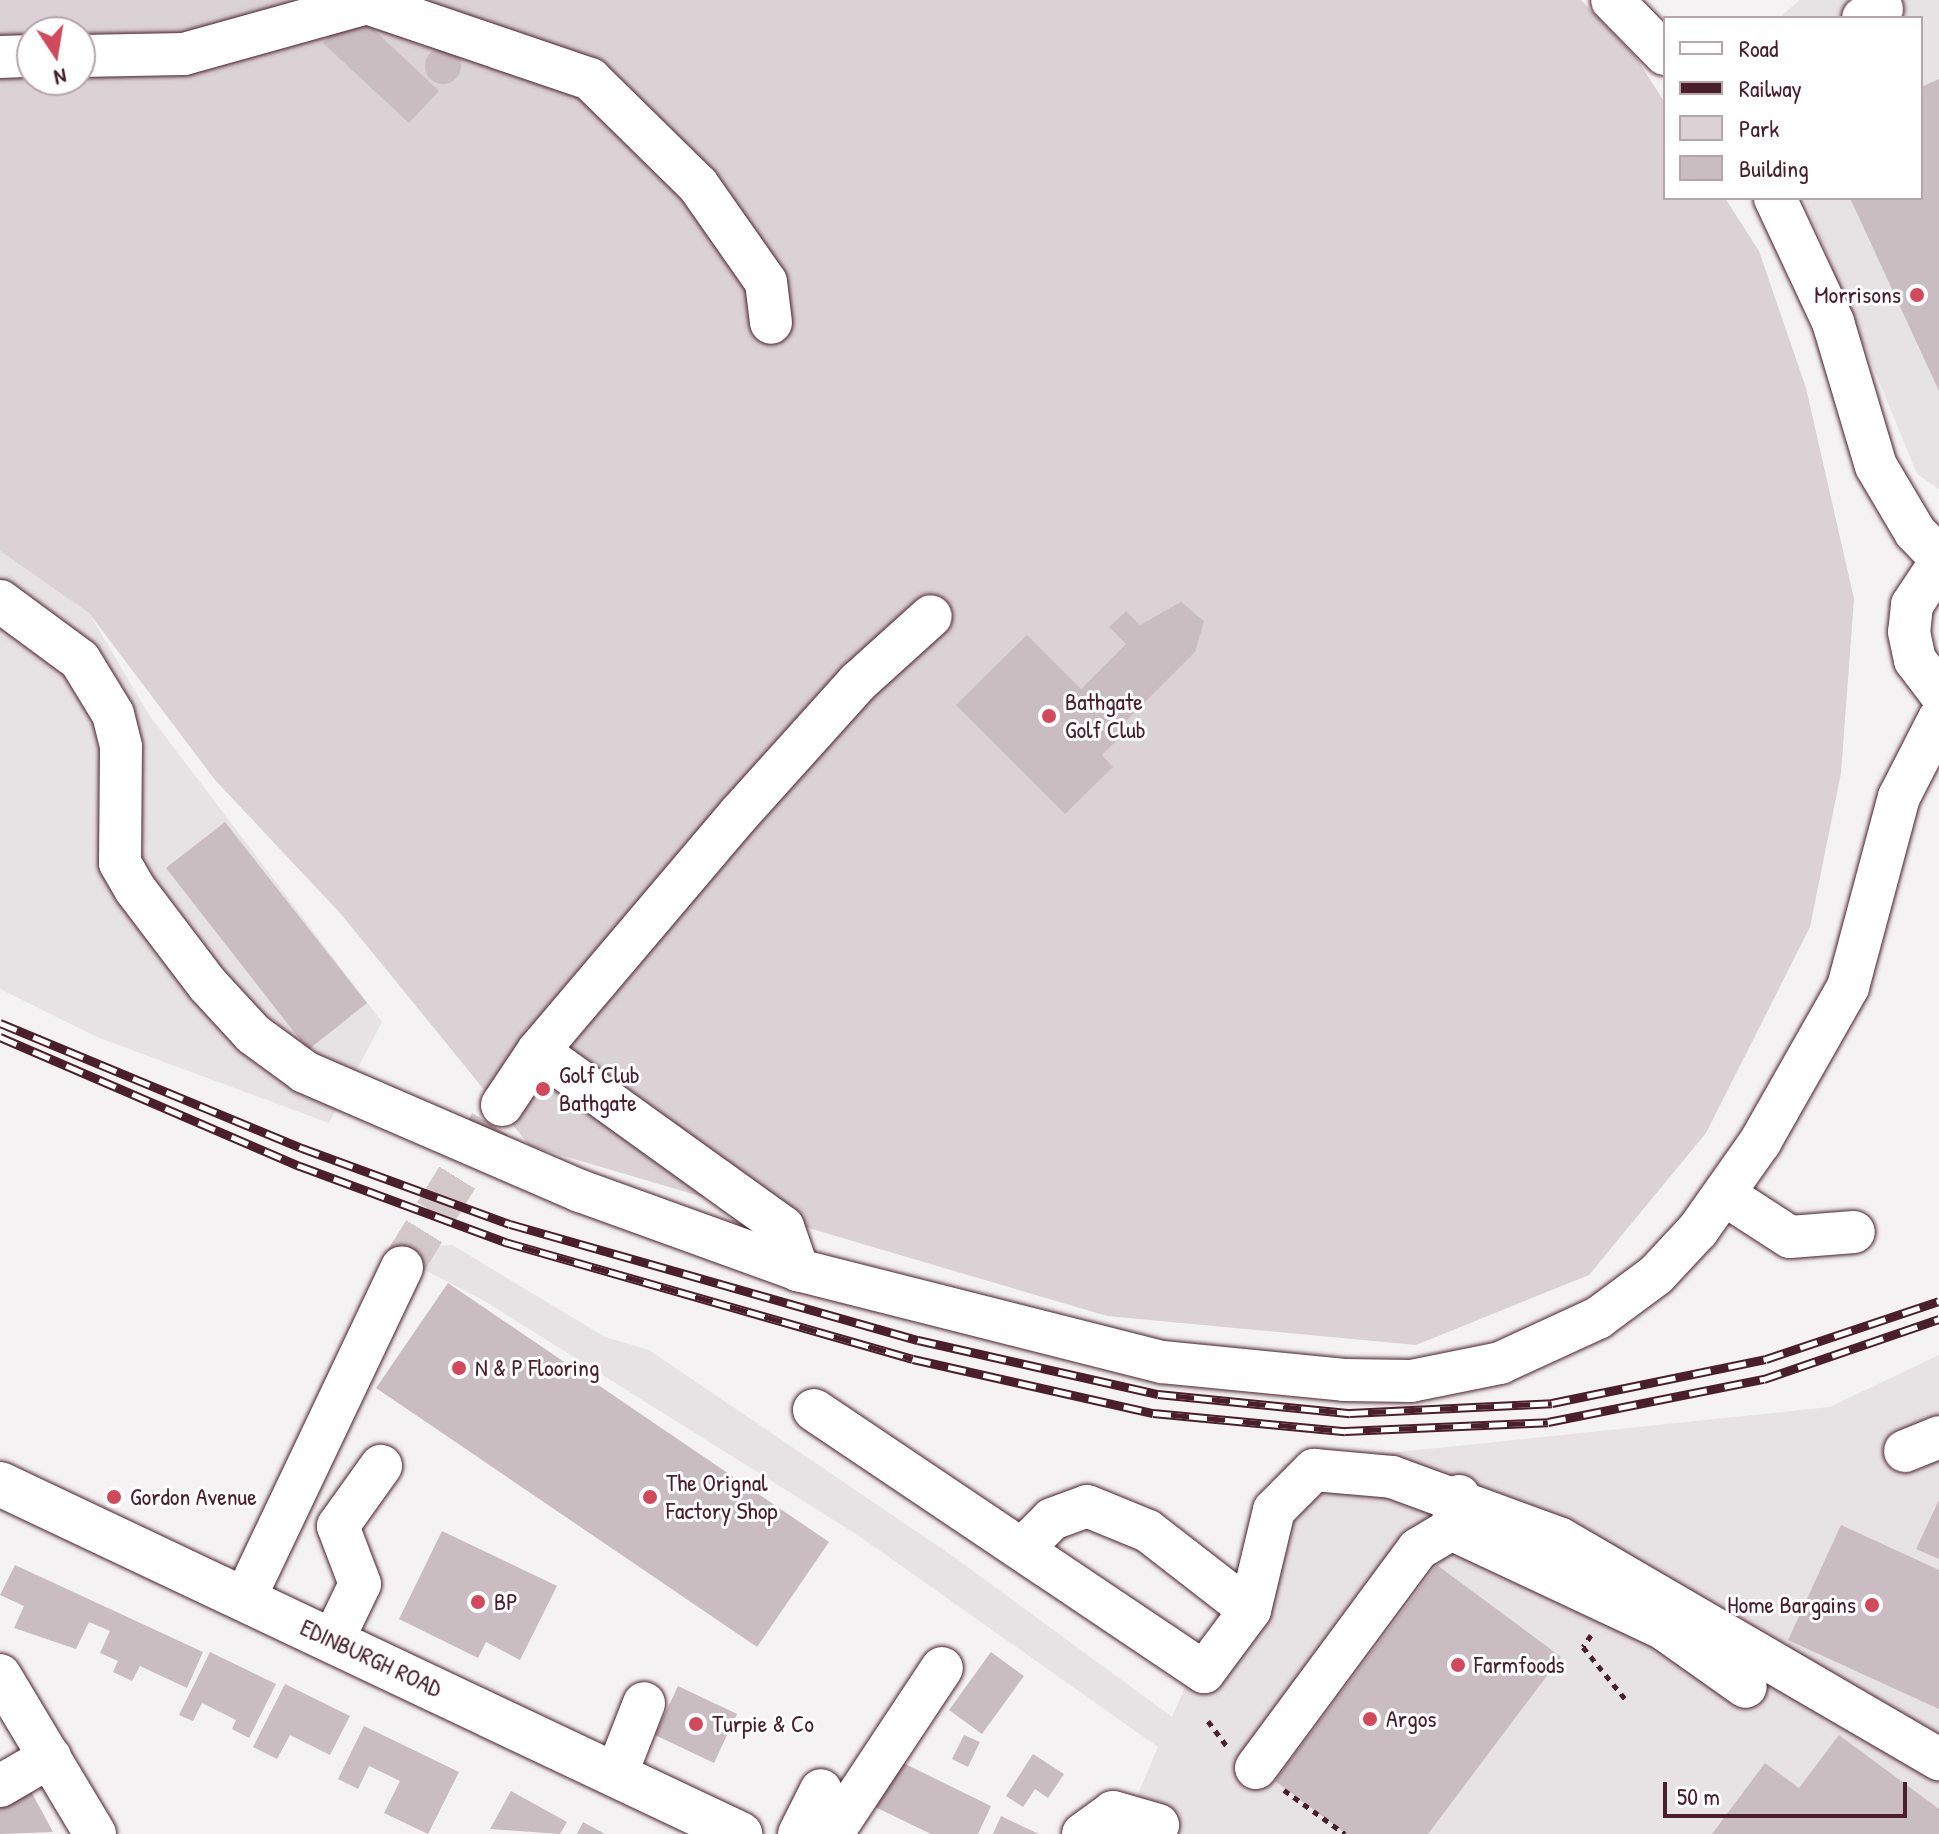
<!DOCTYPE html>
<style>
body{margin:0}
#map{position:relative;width:1939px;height:1834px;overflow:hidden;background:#f4f2f2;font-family:"Patrick Hand",sans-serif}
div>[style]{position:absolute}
.built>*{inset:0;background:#e7e2e3}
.green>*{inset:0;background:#dbd2d5}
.building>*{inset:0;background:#cabdc1}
.round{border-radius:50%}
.minor-tunnel>*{height:42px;margin-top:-21px;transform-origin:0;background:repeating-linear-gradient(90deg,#d2c8ca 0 42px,transparent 0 63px)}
.path>*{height:5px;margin-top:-2.5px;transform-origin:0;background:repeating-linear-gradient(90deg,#4a1f2b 0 6px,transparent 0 12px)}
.roads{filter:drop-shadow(0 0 2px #4a1f2b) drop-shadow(0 0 2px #4a1f2b)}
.minor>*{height:42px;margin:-21px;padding:0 21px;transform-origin:21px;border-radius:21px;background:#fff}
.major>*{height:44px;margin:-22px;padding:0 22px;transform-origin:22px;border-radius:22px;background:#fff}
.rail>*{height:9px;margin-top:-4.5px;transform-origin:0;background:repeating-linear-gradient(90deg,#fff 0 18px,#4a1f2b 0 36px);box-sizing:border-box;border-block:2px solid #4a1f2b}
.dots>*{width:22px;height:22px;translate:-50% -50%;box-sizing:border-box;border:4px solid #fff;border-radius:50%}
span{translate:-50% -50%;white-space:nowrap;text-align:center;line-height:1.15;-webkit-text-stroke:6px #fff;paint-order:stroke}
.poi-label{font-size:24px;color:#4a1f2b}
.right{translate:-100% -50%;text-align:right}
.left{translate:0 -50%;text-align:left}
.street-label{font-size:24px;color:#4a1f2b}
.legend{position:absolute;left:1663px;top:16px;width:260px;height:184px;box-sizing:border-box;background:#fff;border:2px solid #b7a5aa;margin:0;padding:10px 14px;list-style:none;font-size:24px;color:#4a1f2b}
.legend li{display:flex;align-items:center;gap:16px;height:40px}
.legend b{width:40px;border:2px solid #b7a5aa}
.north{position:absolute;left:16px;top:16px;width:80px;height:80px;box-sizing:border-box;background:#fff;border:2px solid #b7a5aa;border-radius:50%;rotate:168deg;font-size:22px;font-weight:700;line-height:32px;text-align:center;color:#4a1f2b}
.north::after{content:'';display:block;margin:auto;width:28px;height:36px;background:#d1495b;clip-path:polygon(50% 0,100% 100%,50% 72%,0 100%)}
.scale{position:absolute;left:1663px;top:1782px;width:244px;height:36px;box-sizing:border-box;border:4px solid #4a1f2b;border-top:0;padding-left:10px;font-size:24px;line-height:28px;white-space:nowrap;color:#4a1f2b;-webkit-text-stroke:6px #fff;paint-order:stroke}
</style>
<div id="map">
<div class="built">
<div style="clip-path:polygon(1800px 0,1939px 0,1939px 489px,1917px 474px,1804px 198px,1921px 198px,1921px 18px,1779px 18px)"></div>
<div style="clip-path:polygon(0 551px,89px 613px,149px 715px,382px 1022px,329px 1123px,97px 1037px,0 989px)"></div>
<div style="clip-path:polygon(452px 1245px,605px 1337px,649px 1350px,954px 1557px,1172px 1717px,1283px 1464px,1830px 1407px,1939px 1355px,1939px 1834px,1121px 1834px,1158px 1747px,859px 1536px,483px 1300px,386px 1250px)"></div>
</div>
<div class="green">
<div style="clip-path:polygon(evenodd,0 0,1581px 0,1635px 56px,1665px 103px,1665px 198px,1725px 198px,1759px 251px,1806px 388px,1854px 599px,1841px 773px,1810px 927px,1706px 1133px,1589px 1275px,1416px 1345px,1107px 1316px,530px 1146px,341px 914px,215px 780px,89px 613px,0 551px,0 0,32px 32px,80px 32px,80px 80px,32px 80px,32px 32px)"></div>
</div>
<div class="building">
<div style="clip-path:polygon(353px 10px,439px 91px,409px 123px,323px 43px)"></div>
<div class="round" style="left:425px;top:48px;width:36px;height:36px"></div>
<div style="clip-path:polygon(1939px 79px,1939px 391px,1850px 198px,1921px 198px,1921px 87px)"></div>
<div style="clip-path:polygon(1181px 602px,1204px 621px,1195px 652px,1120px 727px,1125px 732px,1102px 755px,1113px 767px,1065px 814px,956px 705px,1027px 635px,1081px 689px,1126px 644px,1109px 627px,1126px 611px,1140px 625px)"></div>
<div style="clip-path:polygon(225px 822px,367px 1003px,308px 1050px,166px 868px)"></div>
<div style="clip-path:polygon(448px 1283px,829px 1542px,757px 1647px,376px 1388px)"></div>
<div style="clip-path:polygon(1939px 1500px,1939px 1559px,1916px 1549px)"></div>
<div style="clip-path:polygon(1841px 1525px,1939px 1570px,1939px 1709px,1788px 1640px)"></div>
<div style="clip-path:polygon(442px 1531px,557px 1586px,520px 1660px,486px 1642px,478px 1658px,399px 1619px)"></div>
<div style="clip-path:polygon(15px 1565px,203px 1652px,187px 1688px,140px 1666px,132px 1681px,113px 1672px,118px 1661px,100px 1653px,110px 1631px,89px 1622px,76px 1649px,14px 1628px,24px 1606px,0 1595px)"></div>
<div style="clip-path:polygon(1437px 1565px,1561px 1657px,1428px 1834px,1346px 1834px,1275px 1781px)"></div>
<div style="clip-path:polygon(210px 1652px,276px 1684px,249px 1738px,232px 1729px,236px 1720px,202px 1703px,193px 1721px,179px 1715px)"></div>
<div style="clip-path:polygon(991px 1652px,1024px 1676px,982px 1734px,949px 1710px)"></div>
<div style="clip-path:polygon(285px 1684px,350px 1716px,330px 1755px,290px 1735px,277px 1759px,253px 1747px)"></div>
<div style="clip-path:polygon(678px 1686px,737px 1714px,714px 1763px,655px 1735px)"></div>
<div style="clip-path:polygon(364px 1726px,459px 1772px,428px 1834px,384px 1813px,400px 1781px,369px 1766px,358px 1789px,338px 1779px)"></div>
<div style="clip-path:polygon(964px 1735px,980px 1742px,968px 1767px,952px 1759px)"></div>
<div style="clip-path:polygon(1839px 1735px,1939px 1809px,1939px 1834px,1712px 1834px,1765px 1763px,1799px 1788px)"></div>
<div style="clip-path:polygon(1033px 1754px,1064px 1774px,1048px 1798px,1035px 1789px,1023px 1807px,1006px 1796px)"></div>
<div style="clip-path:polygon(893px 1758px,991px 1806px,978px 1834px,931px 1834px,871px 1805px)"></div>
<div style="clip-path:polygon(26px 1782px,53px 1832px,0 1834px,0 1796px)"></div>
<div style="clip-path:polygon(511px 1791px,567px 1822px,560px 1834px,490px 1829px)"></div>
<div style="clip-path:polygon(1001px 1816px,1026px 1828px,1039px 1834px,993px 1834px)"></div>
<div style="clip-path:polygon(583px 1822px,605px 1834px,577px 1834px)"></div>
</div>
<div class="minor-tunnel">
<div style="left:402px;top:1267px;width:190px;rotate:-58.3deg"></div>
</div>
<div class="path">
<div style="left:1591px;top:1635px;width:14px;rotate:124deg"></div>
<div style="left:1583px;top:1647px;width:68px;rotate:50.9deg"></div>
<div style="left:1208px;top:1721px;width:34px;rotate:53deg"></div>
<div style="left:1284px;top:1790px;width:75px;rotate:35.8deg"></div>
</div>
<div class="roads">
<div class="minor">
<div style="left:1612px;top:0;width:76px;rotate:45.5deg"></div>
<div style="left:1863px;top:18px;width:21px;rotate:-25deg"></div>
<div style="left:80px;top:56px;width:104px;rotate:-1.1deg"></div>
<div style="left:184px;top:54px;width:190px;rotate:-15.6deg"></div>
<div style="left:367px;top:3px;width:236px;rotate:18.8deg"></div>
<div style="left:590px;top:79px;width:151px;rotate:44.5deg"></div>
<div style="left:698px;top:185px;width:118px;rotate:55deg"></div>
<div style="left:766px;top:282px;width:41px;rotate:83deg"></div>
<div style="left:0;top:57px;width:32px;rotate:-2deg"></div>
<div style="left:1775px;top:198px;width:137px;rotate:64.9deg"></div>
<div style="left:1833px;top:322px;width:150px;rotate:73.4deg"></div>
<div style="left:1876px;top:466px;width:77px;rotate:59.4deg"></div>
<div style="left:1915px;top:532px;width:35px;rotate:46deg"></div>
<div style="left:1939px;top:564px;width:49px;rotate:123.4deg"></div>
<div style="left:1912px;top:605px;width:27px;rotate:96deg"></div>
<div style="left:1909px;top:632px;width:29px;rotate:78deg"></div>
<div style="left:1915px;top:660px;width:40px;rotate:53deg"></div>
<div style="left:0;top:601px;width:99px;rotate:36.4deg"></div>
<div style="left:80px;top:660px;width:63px;rotate:58.6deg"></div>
<div style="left:113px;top:714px;width:34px;rotate:76deg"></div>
<div style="left:121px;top:747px;width:116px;rotate:90.5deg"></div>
<div style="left:120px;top:863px;width:30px;rotate:60deg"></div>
<div style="left:135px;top:889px;width:121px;rotate:52.8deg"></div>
<div style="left:208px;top:985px;width:67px;rotate:47.4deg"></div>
<div style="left:253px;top:1034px;width:64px;rotate:36.2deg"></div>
<div style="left:305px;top:1072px;width:300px;rotate:23.4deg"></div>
<div style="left:580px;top:1191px;width:232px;rotate:19.9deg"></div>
<div style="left:798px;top:1270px;width:375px;rotate:14.2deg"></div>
<div style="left:1162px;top:1362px;width:183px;rotate:5.6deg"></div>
<div style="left:1344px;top:1380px;width:67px;rotate:0.9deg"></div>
<div style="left:1411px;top:1381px;width:91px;rotate:-11.4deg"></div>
<div style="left:1500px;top:1363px;width:108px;rotate:-24.7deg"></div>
<div style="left:1598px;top:1318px;width:72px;rotate:-36.6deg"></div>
<div style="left:1656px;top:1275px;width:62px;rotate:-47deg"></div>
<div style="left:1698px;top:1230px;width:108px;rotate:-54.8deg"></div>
<div style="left:1760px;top:1142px;width:178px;rotate:-60.4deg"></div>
<div style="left:1848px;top:987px;width:197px;rotate:-75deg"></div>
<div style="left:1899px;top:797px;width:88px;rotate:-62.9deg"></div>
<div style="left:538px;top:1051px;width:302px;rotate:35.7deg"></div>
<div style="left:783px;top:1227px;width:46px;rotate:70.8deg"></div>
<div style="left:502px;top:1105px;width:65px;rotate:-56.3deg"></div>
<div style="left:538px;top:1051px;width:312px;rotate:-49.7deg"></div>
<div style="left:740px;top:813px;width:176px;rotate:-48deg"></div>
<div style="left:858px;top:682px;width:98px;rotate:-42.1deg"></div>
<div style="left:1725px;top:1195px;width:77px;rotate:32.9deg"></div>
<div style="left:1790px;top:1237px;width:64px;rotate:-4.5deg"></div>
<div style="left:814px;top:1410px;width:470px;rotate:33.9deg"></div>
<div style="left:1204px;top:1672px;width:77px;rotate:-53.4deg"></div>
<div style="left:1250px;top:1610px;width:103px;rotate:-76.5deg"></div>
<div style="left:1274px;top:1510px;width:57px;rotate:-45deg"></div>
<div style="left:1314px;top:1470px;width:78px;rotate:5.1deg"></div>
<div style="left:1392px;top:1477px;width:178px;rotate:20.1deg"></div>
<div style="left:1559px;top:1538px;width:440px;rotate:30.2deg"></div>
<div style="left:1905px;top:1451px;width:37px;rotate:-22deg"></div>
<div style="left:1459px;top:1496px;width:34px;rotate:104deg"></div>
<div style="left:1451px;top:1529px;width:235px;rotate:25.1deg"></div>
<div style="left:1664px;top:1629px;width:100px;rotate:35.3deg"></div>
<div style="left:1022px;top:1549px;width:42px;rotate:-45deg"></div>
<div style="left:1052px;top:1519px;width:37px;rotate:-20deg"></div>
<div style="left:1087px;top:1506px;width:66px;rotate:22.3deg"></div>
<div style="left:1148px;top:1531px;width:129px;rotate:37.8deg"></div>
<div style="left:245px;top:1598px;width:366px;rotate:-64.6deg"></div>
<div style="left:333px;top:1640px;width:62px;rotate:-64.3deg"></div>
<div style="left:360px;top:1584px;width:62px;rotate:-110.8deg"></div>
<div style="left:338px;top:1526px;width:74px;rotate:-54.4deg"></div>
<div style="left:0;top:1675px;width:185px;rotate:59.1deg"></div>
<div style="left:1256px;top:1768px;width:272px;rotate:-53.5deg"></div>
<div style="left:1418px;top:1549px;width:39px;rotate:-31deg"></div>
<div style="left:616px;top:1775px;width:77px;rotate:-68.7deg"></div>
<div style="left:0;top:1786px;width:58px;rotate:-30.1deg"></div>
<div style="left:799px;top:1834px;width:49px;rotate:-63.4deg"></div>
<div style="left:832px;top:1834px;width:199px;rotate:-56.5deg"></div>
<div style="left:1083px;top:1834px;width:37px;rotate:-36deg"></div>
<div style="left:1113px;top:1812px;width:47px;rotate:16.1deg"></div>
</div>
<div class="major">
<div style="left:0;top:1484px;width:819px;rotate:25.31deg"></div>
</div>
</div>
<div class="rail">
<div style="left:0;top:1023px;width:327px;rotate:22.5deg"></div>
<div style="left:302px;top:1148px;width:221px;rotate:20.1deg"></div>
<div style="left:510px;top:1224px;width:424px;rotate:15.9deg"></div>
<div style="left:918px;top:1340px;width:246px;rotate:12.7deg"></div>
<div style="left:1158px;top:1394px;width:193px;rotate:5.7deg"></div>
<div style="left:1350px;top:1413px;width:202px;rotate:-2.8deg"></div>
<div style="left:1552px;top:1403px;width:218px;rotate:-11.6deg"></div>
<div style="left:1766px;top:1359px;width:182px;rotate:-18.5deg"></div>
<div style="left:0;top:1037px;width:327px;rotate:23.3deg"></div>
<div style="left:300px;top:1166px;width:219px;rotate:20.3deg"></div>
<div style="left:505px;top:1242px;width:424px;rotate:16deg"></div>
<div style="left:913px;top:1359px;width:246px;rotate:12.7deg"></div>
<div style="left:1153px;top:1413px;width:193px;rotate:5.4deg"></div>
<div style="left:1345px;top:1431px;width:203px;rotate:-2.5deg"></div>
<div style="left:1548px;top:1422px;width:220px;rotate:-11.3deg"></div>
<div style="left:1764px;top:1379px;width:185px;rotate:-18.9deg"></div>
</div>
<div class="dots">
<div style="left:1917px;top:295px;background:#d1495b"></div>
<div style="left:1049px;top:716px;background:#d1495b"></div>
<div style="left:543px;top:1089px;background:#d1495b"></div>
<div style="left:459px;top:1368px;background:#d1495b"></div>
<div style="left:114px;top:1497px;background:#d1495b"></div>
<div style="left:650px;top:1497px;background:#d1495b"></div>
<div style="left:478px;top:1602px;background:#d1495b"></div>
<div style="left:1872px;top:1605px;background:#d1495b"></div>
<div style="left:1458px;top:1665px;background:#d1495b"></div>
<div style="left:1370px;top:1719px;background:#d1495b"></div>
<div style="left:696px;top:1724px;background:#d1495b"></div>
</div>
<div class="poi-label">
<span class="right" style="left:1901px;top:295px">Morrisons</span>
<span class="left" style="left:1065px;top:716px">Bathgate<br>Golf Club</span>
<span class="left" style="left:559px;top:1089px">Golf Club<br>Bathgate</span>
<span class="left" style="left:475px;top:1368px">N &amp; P Flooring</span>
<span class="left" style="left:666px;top:1497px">The Orignal<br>Factory Shop</span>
<span class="left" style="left:130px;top:1497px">Gordon Avenue</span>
<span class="left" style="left:494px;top:1602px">BP</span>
<span class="right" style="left:1856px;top:1605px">Home Bargains</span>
<span class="left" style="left:1474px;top:1665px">Farmfoods</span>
<span class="left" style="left:1386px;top:1719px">Argos</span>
<span class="left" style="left:712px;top:1724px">Turpie &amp; Co</span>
</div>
<div class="street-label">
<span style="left:371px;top:1658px;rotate:25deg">EDINBURGH ROAD</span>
</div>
<ul class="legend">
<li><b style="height:10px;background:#fff"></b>Road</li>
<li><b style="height:10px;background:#4a1f2b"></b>Railway</li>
<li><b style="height:22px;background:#dbd2d5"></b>Park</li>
<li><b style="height:22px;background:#cabdc1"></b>Building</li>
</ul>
<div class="north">N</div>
<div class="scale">50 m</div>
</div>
